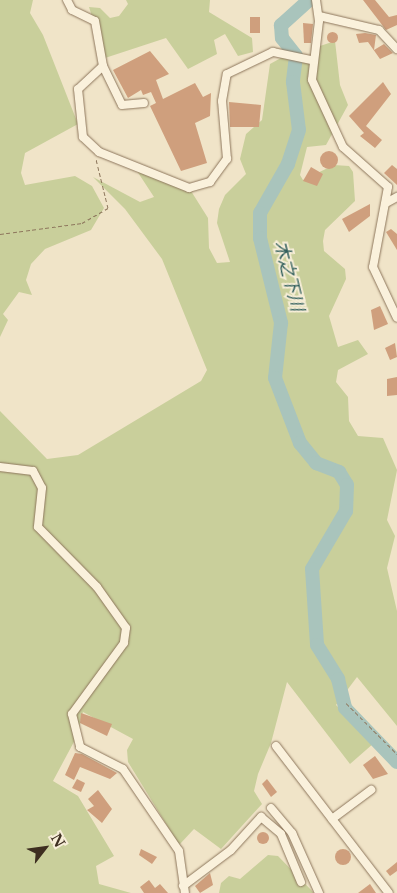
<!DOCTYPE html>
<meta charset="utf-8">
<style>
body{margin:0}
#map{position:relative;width:397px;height:893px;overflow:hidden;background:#f0e4c8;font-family:"Libre Baskerville","Noto Sans JP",serif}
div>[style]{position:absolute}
.green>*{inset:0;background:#c9cf9b}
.river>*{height:14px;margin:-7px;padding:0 7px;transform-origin:7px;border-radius:7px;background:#a9c4bc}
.building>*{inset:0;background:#cf9f7d}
.round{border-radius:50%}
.path>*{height:1px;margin-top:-0.5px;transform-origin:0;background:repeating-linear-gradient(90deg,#8d765c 0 4px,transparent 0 6.5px)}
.roads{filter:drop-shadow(0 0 1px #8d765c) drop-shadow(0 0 1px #8d765c)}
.minor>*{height:8px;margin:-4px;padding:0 4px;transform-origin:4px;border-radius:4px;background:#faf1dc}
span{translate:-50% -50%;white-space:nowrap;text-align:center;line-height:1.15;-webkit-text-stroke:4px #f7eed8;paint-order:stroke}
.water-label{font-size:18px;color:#2f5d5a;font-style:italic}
.north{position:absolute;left:20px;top:823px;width:50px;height:50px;-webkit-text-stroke:4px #f7eed8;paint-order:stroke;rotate:60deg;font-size:14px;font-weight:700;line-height:20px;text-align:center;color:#3d2e20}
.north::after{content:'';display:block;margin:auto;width:18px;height:22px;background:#3d2e20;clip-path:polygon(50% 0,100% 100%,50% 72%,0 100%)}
</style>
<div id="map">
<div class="green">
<div style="clip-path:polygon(0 0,33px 0,30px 13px,43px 35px,78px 124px,25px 153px,21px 173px,25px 185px,75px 176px,92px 186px,104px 208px,91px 230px,45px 249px,31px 264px,26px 280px,32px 295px,19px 292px,3px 314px,8px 320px,0 337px)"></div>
<div style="clip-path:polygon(126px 0,210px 0,209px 12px,252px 38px,253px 52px,238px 56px,225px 34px,214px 40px,217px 54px,188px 69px,166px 38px,105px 58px,89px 7px,100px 8px,110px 18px,119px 16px,128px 4px)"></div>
<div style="clip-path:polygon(335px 41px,340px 85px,348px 105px,326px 145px,307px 147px,300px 175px,303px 180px,334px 165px,349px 166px,353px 172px,355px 201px,325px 230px,323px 241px,324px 251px,345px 269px,346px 279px,329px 316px,338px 347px,358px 340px,368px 354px,338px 370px,336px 382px,348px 397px,349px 421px,358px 436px,383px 438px,397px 470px,387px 520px,395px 536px,387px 568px,397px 611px,397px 726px,357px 677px,336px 705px,374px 743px,350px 764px,287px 682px,271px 743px,258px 774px,254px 791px,262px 804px,221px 849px,194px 829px,179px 845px,128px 762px,127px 750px,133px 739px,83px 712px,76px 738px,53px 781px,78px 796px,114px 856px,96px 866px,99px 884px,131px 893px,0 893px,0 411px,47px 459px,78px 455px,201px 381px,207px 370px,162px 259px,125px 209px,93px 177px,140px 202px,154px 197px,137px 171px,191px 191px,208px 218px,209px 248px,217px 263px,230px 262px,217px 223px,219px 209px,225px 195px,246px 174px,240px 159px,246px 134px,262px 120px,270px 64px,290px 53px,309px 59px,320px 46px)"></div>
<div style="clip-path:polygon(268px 855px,278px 856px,314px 893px,219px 893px,221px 883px,229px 876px,240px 879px)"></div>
</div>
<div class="river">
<div style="left:309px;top:0;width:38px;rotate:138deg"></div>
<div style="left:281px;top:25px;width:13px;rotate:86deg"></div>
<div style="left:282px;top:38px;width:23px;rotate:52deg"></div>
<div style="left:296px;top:56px;width:26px;rotate:97deg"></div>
<div style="left:293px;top:82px;width:48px;rotate:82.9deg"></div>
<div style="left:299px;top:130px;width:36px;rotate:108deg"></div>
<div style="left:288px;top:164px;width:56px;rotate:119.7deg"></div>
<div style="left:260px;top:213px;width:25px;rotate:90deg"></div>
<div style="left:260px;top:238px;width:88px;rotate:76.1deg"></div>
<div style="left:281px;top:323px;width:55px;rotate:96.2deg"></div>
<div style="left:275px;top:378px;width:70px;rotate:69deg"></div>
<div style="left:300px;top:443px;width:26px;rotate:51deg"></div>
<div style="left:316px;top:463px;width:25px;rotate:21deg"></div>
<div style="left:339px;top:472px;width:15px;rotate:58deg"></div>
<div style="left:347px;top:485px;width:26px;rotate:92deg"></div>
<div style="left:346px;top:511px;width:67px;rotate:120.4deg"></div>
<div style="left:312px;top:569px;width:76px;rotate:86.2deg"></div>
<div style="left:317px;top:645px;width:40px;rotate:58deg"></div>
<div style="left:338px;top:679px;width:30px;rotate:76deg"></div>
<div style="left:345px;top:708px;width:75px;rotate:46.1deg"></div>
</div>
<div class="building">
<div style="clip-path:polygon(363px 0,375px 0,389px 17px,397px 15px,397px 25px,386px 30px)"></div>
<div style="clip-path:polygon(250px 17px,260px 17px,260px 33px,250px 33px)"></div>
<div style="clip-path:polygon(303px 23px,313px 24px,311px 43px,304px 43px)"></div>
<div class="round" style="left:326.5px;top:31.5px;width:11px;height:11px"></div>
<div style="clip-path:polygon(365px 33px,376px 35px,374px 50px,384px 44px,393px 53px,380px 59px,368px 42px,359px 43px,356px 34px)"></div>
<div style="clip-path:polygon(150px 51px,169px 74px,156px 80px,163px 99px,195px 83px,203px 97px,211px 93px,210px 116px,195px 123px,207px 163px,181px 171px,150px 106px,156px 103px,151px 92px,143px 95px,141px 90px,128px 98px,113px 70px)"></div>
<div style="clip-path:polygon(383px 82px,391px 94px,366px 126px,382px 140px,375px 148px,360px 136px,364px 133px,349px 116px)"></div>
<div style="clip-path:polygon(229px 102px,261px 105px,259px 127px,230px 127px)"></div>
<div class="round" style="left:320px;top:151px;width:18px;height:18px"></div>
<div style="clip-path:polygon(392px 165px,397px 169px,397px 185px,384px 173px)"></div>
<div style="clip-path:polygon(311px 167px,323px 174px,317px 186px,303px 181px)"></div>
<div style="clip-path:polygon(370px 204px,370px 216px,349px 232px,342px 219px)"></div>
<div style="clip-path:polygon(391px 229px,397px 234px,397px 250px,386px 232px)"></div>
<div style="clip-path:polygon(380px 306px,388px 324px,374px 330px,371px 310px)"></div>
<div style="clip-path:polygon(395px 343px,397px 357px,390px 360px,385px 348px)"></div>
<div style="clip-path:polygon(397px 377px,397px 395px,387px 396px,387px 379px)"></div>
<div style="clip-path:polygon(81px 713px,112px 724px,107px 736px,80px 723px)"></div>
<div style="clip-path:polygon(75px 753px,82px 754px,117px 773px,110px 779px,80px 767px,74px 780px,65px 775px)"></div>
<div style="clip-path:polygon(375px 756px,388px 774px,373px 779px,363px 765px)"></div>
<div style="clip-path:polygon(77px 779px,85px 783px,81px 792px,72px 788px)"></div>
<div style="clip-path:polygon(267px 779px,277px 792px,271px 797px,262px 784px)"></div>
<div style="clip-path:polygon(98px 790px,112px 809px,102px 823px,87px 810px,94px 806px,88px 799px)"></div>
<div class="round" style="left:257px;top:832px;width:12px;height:12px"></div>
<div style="clip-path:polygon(141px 849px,157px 857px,152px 864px,139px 855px)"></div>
<div class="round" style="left:335px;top:849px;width:16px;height:16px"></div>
<div style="clip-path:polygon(397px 862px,397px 871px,390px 876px,386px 871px)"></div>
<div style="clip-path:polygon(210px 873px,213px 885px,200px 893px,195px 886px)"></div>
<div style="clip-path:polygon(149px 880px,155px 888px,160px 884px,168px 893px,144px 893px,140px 887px)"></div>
<div style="clip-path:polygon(370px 884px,376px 893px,358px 893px)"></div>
</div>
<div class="path">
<div style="left:0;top:234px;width:83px;rotate:-7.6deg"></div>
<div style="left:82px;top:223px;width:30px;rotate:-30deg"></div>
<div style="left:108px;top:208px;width:50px;rotate:-103.8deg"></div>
<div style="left:346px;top:703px;width:72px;rotate:45deg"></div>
</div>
<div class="roads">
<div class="minor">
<div style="left:67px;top:0;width:11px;rotate:63deg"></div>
<div style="left:72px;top:10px;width:25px;rotate:26deg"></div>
<div style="left:95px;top:21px;width:46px;rotate:79.9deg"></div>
<div style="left:103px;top:66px;width:43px;rotate:64deg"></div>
<div style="left:122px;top:105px;width:22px;rotate:-5deg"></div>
<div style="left:316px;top:0;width:21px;rotate:82deg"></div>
<div style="left:319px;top:21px;width:59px;rotate:96.8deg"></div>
<div style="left:312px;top:80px;width:74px;rotate:65.2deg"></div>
<div style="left:343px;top:147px;width:60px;rotate:41.6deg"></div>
<div style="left:388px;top:187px;width:81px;rotate:100.6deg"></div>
<div style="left:373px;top:267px;width:56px;rotate:64.8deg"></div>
<div style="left:319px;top:16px;width:62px;rotate:13.1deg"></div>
<div style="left:379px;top:30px;width:26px;rotate:47deg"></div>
<div style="left:103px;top:66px;width:34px;rotate:137deg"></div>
<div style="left:78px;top:89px;width:48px;rotate:84.1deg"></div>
<div style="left:83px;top:137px;width:22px;rotate:43deg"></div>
<div style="left:99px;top:152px;width:97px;rotate:21.8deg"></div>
<div style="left:189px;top:188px;width:22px;rotate:-16deg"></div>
<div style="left:210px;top:182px;width:29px;rotate:-54deg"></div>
<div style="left:227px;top:159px;width:58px;rotate:-94.9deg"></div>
<div style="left:222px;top:101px;width:27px;rotate:-80deg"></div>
<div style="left:227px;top:74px;width:51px;rotate:-25.6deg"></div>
<div style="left:273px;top:52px;width:39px;rotate:12deg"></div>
<div style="left:386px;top:203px;width:13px;rotate:-29deg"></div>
<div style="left:0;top:467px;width:33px;rotate:7deg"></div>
<div style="left:33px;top:471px;width:19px;rotate:62deg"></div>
<div style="left:42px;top:488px;width:39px;rotate:96deg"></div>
<div style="left:38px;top:527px;width:84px;rotate:45.5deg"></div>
<div style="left:97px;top:587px;width:50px;rotate:54.7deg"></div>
<div style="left:126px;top:628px;width:15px;rotate:98deg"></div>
<div style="left:124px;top:643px;width:88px;rotate:126.2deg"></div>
<div style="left:72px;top:714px;width:34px;rotate:76deg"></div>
<div style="left:80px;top:747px;width:48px;rotate:27.1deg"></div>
<div style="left:123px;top:769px;width:99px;rotate:55.7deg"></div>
<div style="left:179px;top:851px;width:42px;rotate:81.9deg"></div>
<div style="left:276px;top:746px;width:185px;rotate:52.5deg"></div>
<div style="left:271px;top:808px;width:33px;rotate:50deg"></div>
<div style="left:292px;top:833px;width:66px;rotate:65.8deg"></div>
<div style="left:332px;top:819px;width:49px;rotate:-36.6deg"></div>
<div style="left:183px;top:886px;width:60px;rotate:-36.9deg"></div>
<div style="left:231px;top:850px;width:45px;rotate:-47.7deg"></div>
<div style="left:261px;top:817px;width:26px;rotate:40deg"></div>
<div style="left:281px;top:834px;width:52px;rotate:67.4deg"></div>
</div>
</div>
<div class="water-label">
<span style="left:289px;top:276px;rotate:76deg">木之下川</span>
</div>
<div class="north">N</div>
</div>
